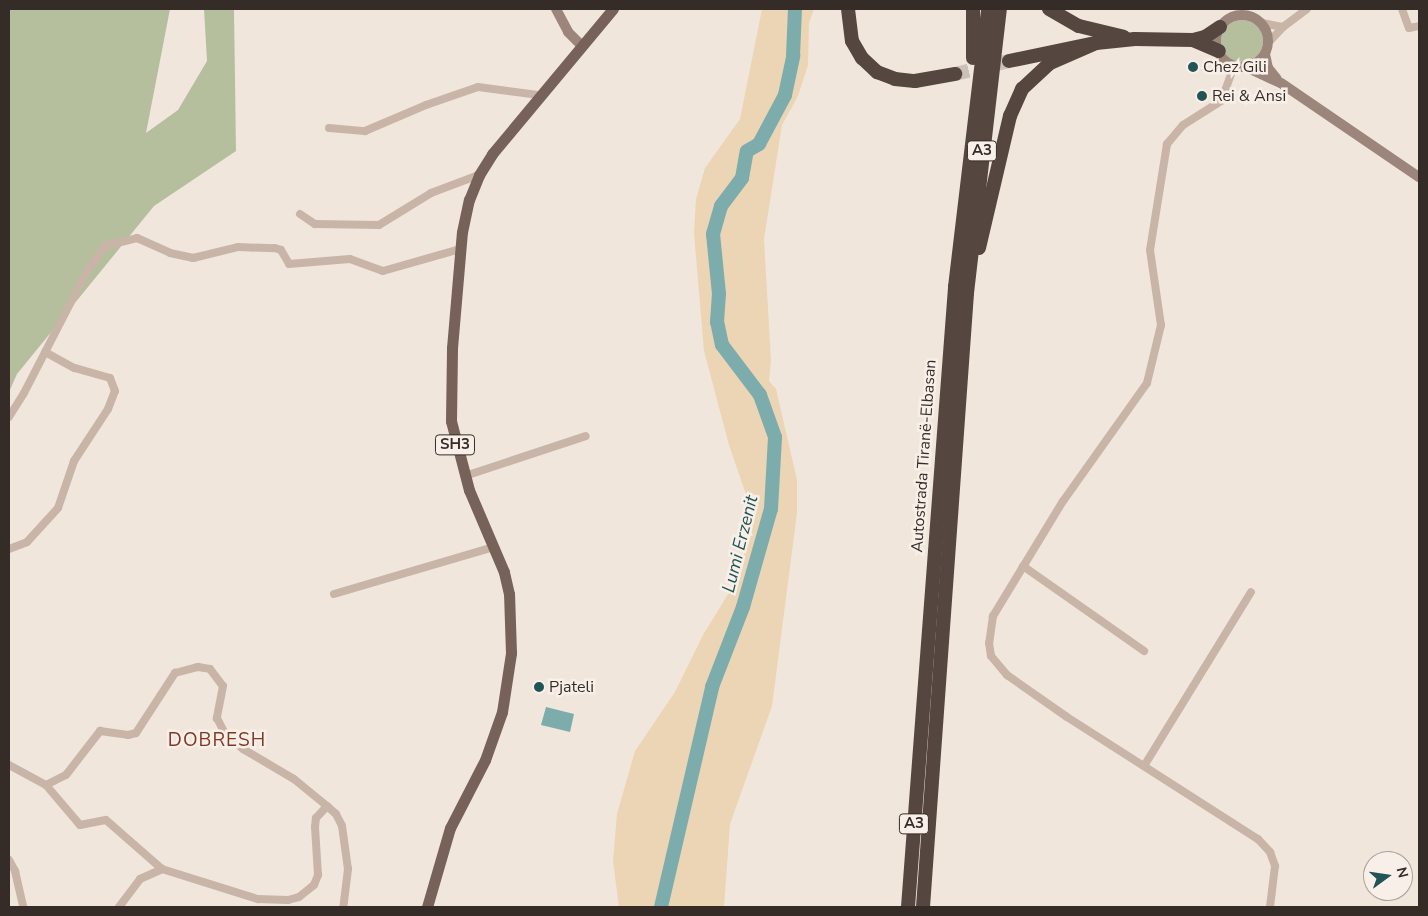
<!DOCTYPE html>
<meta charset="utf-8">
<style>
body{margin:0}
#map{position:relative;width:1428px;height:916px;overflow:hidden;background:#f1e6dc;font-family:"Nunito Sans",sans-serif}
div>[style]{position:absolute}
.green>*{inset:0;background:#b5bf9d}
.round{border-radius:50%}
.sand>*{inset:0;background:#ebd5b4}
.water>*{inset:0;background:#7cacac}
.river>*{height:14px;margin:-7px;padding:0 7px;transform-origin:7px;border-radius:7px;background:#7cacac}
.highway-tunnel>*{height:14px;margin-top:-7px;transform-origin:0;background:repeating-linear-gradient(90deg,#cbc1b8 0 14px,transparent 0 21px)}
.street>*{height:8px;margin:-4px;padding:0 4px;transform-origin:4px;border-radius:4px;background:#c8b5a8}
.secondary>*{height:10px;margin:-5px;padding:0 5px;transform-origin:5px;border-radius:5px;background:#9c857a}
.secondary>.ring{margin:-5px;padding:0;box-sizing:content-box;background:none;border:10px solid #9c857a;border-radius:50%}
.primary>*{height:11px;margin:-5.5px;padding:0 5.5px;transform-origin:5.5px;border-radius:5.5px;background:#77625a}
.highway>*{height:14px;margin:-7px;padding:0 7px;transform-origin:7px;border-radius:7px;background:#564640}
.dots>*{width:14px;height:14px;translate:-50% -50%;box-sizing:border-box;border:2px solid #f8f0e8;border-radius:50%}
span{translate:-50% -50%;white-space:nowrap;text-align:center;line-height:1.15;-webkit-text-stroke:5px #f8f0e8;paint-order:stroke}
.shield-label span{padding:1px 4px;background:#f8f0e8;border:1px solid;border-radius:4px;-webkit-text-stroke-width:0}
.shield-label{font-size:15px;color:#352c28;font-weight:700}
.poi-label{font-size:16px;color:#352c28}
.left{translate:0 -50%;text-align:left}
.street-label{font-size:16px;color:#352c28}
.water-label{font-size:18px;color:#205455;font-style:italic}
.quarter-label{font-size:19px;color:#803725;letter-spacing:1px}
.frame{position:absolute;inset:0;border:10px solid #352c28;pointer-events:none}
.north{position:absolute;left:1363px;top:851px;width:50px;height:50px;box-sizing:border-box;background:#f8f0e8;border:1px solid #aaa29b;border-radius:50%;rotate:76deg;font-size:14px;font-weight:700;line-height:20px;text-align:center;color:#352c28}
.north::after{content:'';display:block;margin:auto;width:18px;height:22px;background:#205455;clip-path:polygon(50% 0,100% 100%,50% 72%,0 100%)}
</style>
<div id="map">
<div class="green">
<div style="clip-path:polygon(9px 9px,170px 9px,146px 133px,178px 110px,207px 61px,204px 9px,234px 9px,236px 151px,154px 206px,17px 374px,9px 392px)"></div>
<div class="round" style="left:1221px;top:20px;width:42px;height:42px"></div>
</div>
<div class="sand">
<div style="clip-path:polygon(762px 9px,814px 9px,809px 23px,808px 65px,798px 96px,782px 125px,764px 239px,771px 361px,769px 381px,776px 389px,797px 480px,797px 513px,772px 706px,730px 824px,724px 907px,619px 907px,613px 861px,617px 814px,635px 751px,675px 692px,703px 635px,733px 586px,752px 532px,751px 509px,729px 445px,704px 351px,694px 233px,696px 199px,705px 168px,740px 119px)"></div>
</div>
<div class="water">
<div style="clip-path:polygon(546px 707px,574px 714px,570px 732px,541px 725px)"></div>
</div>
<div class="river">
<div style="left:661px;top:907px;width:226px;rotate:-76.9deg"></div>
<div style="left:712px;top:687px;width:86px;rotate:-68.8deg"></div>
<div style="left:743px;top:607px;width:102px;rotate:-74.1deg"></div>
<div style="left:771px;top:509px;width:72px;rotate:-86.8deg"></div>
<div style="left:775px;top:437px;width:45px;rotate:-109.7deg"></div>
<div style="left:760px;top:395px;width:63px;rotate:-127.2deg"></div>
<div style="left:722px;top:345px;width:24px;rotate:-102deg"></div>
<div style="left:717px;top:322px;width:28px;rotate:-86deg"></div>
<div style="left:719px;top:294px;width:60px;rotate:-95.7deg"></div>
<div style="left:713px;top:234px;width:29px;rotate:-74deg"></div>
<div style="left:721px;top:206px;width:35px;rotate:-53deg"></div>
<div style="left:742px;top:178px;width:27px;rotate:-80deg"></div>
<div style="left:747px;top:151px;width:14px;rotate:-30deg"></div>
<div style="left:759px;top:144px;width:55px;rotate:-62deg"></div>
<div style="left:785px;top:95px;width:40px;rotate:-78deg"></div>
<div style="left:793px;top:56px;width:47px;rotate:-87.6deg"></div>
</div>
<div class="highway-tunnel">
<div style="left:955px;top:74px;width:56px;rotate:-13.5deg"></div>
</div>
<div class="street">
<div style="left:1402px;top:9px;width:20px;rotate:70deg"></div>
<div style="left:1409px;top:28px;width:10px;rotate:-11deg"></div>
<div style="left:1262px;top:23px;width:21px;rotate:11deg"></div>
<div style="left:1268px;top:43px;width:22px;rotate:-47deg"></div>
<div style="left:1283px;top:27px;width:30px;rotate:-37deg"></div>
<div style="left:1234px;top:66px;width:37px;rotate:110deg"></div>
<div style="left:1221px;top:101px;width:45px;rotate:147.7deg"></div>
<div style="left:1183px;top:125px;width:25px;rotate:130deg"></div>
<div style="left:1167px;top:144px;width:107px;rotate:99.1deg"></div>
<div style="left:1150px;top:250px;width:76px;rotate:81.7deg"></div>
<div style="left:1161px;top:325px;width:60px;rotate:103.6deg"></div>
<div style="left:1147px;top:383px;width:145px;rotate:125.4deg"></div>
<div style="left:1063px;top:501px;width:135px;rotate:121.3deg"></div>
<div style="left:993px;top:616px;width:27px;rotate:98deg"></div>
<div style="left:989px;top:643px;width:13px;rotate:81deg"></div>
<div style="left:991px;top:656px;width:25px;rotate:50deg"></div>
<div style="left:1007px;top:675px;width:73px;rotate:35deg"></div>
<div style="left:1067px;top:717px;width:227px;rotate:32.6deg"></div>
<div style="left:1258px;top:839px;width:18px;rotate:47deg"></div>
<div style="left:1270px;top:852px;width:15px;rotate:70deg"></div>
<div style="left:1275px;top:866px;width:41px;rotate:97deg"></div>
<div style="left:329px;top:128px;width:36px;rotate:5deg"></div>
<div style="left:365px;top:131px;width:66px;rotate:-23.1deg"></div>
<div style="left:426px;top:105px;width:55px;rotate:-19.1deg"></div>
<div style="left:478px;top:87px;width:62px;rotate:7.5deg"></div>
<div style="left:300px;top:214px;width:18px;rotate:34deg"></div>
<div style="left:315px;top:224px;width:64px;rotate:0.9deg"></div>
<div style="left:379px;top:225px;width:61px;rotate:-31.6deg"></div>
<div style="left:431px;top:193px;width:51px;rotate:-20.6deg"></div>
<div style="left:9px;top:417px;width:28px;rotate:-58deg"></div>
<div style="left:24px;top:393px;width:135px;rotate:-62.7deg"></div>
<div style="left:86px;top:273px;width:33px;rotate:-55deg"></div>
<div style="left:105px;top:246px;width:33px;rotate:-14deg"></div>
<div style="left:137px;top:238px;width:36px;rotate:24deg"></div>
<div style="left:170px;top:253px;width:24px;rotate:12deg"></div>
<div style="left:193px;top:258px;width:46px;rotate:-13.7deg"></div>
<div style="left:238px;top:247px;width:37px;rotate:2deg"></div>
<div style="left:275px;top:248px;width:6px;rotate:18deg"></div>
<div style="left:281px;top:250px;width:16px;rotate:60deg"></div>
<div style="left:289px;top:264px;width:61px;rotate:-4.7deg"></div>
<div style="left:350px;top:259px;width:35px;rotate:20deg"></div>
<div style="left:383px;top:271px;width:80px;rotate:-15.9deg"></div>
<div style="left:465px;top:476px;width:127px;rotate:-18.3deg"></div>
<div style="left:9px;top:549px;width:19px;rotate:-21deg"></div>
<div style="left:27px;top:542px;width:46px;rotate:-47.6deg"></div>
<div style="left:58px;top:508px;width:50px;rotate:-71.2deg"></div>
<div style="left:74px;top:461px;width:62px;rotate:-56.8deg"></div>
<div style="left:108px;top:409px;width:19px;rotate:-69deg"></div>
<div style="left:115px;top:391px;width:14px;rotate:-111deg"></div>
<div style="left:110px;top:378px;width:37px;rotate:-164deg"></div>
<div style="left:74px;top:368px;width:33px;rotate:-151deg"></div>
<div style="left:1023px;top:566px;width:148px;rotate:35.1deg"></div>
<div style="left:334px;top:594px;width:167px;rotate:-16.4deg"></div>
<div style="left:9px;top:765px;width:42px;rotate:28.4deg"></div>
<div style="left:46px;top:785px;width:52px;rotate:49.6deg"></div>
<div style="left:80px;top:825px;width:26px;rotate:-11deg"></div>
<div style="left:106px;top:820px;width:74px;rotate:41.2deg"></div>
<div style="left:1144px;top:766px;width:204px;rotate:-58.4deg"></div>
<div style="left:46px;top:785px;width:22px;rotate:-27deg"></div>
<div style="left:66px;top:775px;width:56px;rotate:-52.3deg"></div>
<div style="left:100px;top:731px;width:28px;rotate:8deg"></div>
<div style="left:128px;top:735px;width:8px;rotate:-14deg"></div>
<div style="left:136px;top:733px;width:72px;rotate:-57deg"></div>
<div style="left:175px;top:673px;width:24px;rotate:-15deg"></div>
<div style="left:198px;top:667px;width:12px;rotate:9deg"></div>
<div style="left:210px;top:669px;width:21px;rotate:53deg"></div>
<div style="left:223px;top:686px;width:33px;rotate:101deg"></div>
<div style="left:217px;top:718px;width:18px;rotate:63deg"></div>
<div style="left:225px;top:734px;width:23px;rotate:40deg"></div>
<div style="left:243px;top:749px;width:59px;rotate:30.5deg"></div>
<div style="left:294px;top:779px;width:43px;rotate:39.3deg"></div>
<div style="left:9px;top:860px;width:13px;rotate:61deg"></div>
<div style="left:15px;top:871px;width:37px;rotate:77deg"></div>
<div style="left:119px;top:907px;width:35px;rotate:-53deg"></div>
<div style="left:140px;top:879px;width:24px;rotate:-24deg"></div>
<div style="left:162px;top:869px;width:101px;rotate:17.4deg"></div>
<div style="left:258px;top:899px;width:30px;rotate:2deg"></div>
<div style="left:288px;top:900px;width:11px;rotate:-15deg"></div>
<div style="left:299px;top:897px;width:19px;rotate:-39deg"></div>
<div style="left:314px;top:885px;width:11px;rotate:-68deg"></div>
<div style="left:318px;top:875px;width:48px;rotate:-93.6deg"></div>
<div style="left:315px;top:827px;width:9px;rotate:-84deg"></div>
<div style="left:316px;top:818px;width:16px;rotate:-47deg"></div>
<div style="left:327px;top:806px;width:12px;rotate:42deg"></div>
<div style="left:336px;top:814px;width:13px;rotate:63deg"></div>
<div style="left:342px;top:826px;width:43px;rotate:82.1deg"></div>
<div style="left:348px;top:869px;width:38px;rotate:97deg"></div>
</div>
<div class="secondary">
<div style="left:556px;top:9px;width:26px;rotate:62deg"></div>
<div style="left:568px;top:32px;width:20px;rotate:45deg"></div>
<div class="ring" style="left:1216px;top:15px;width:42px;height:42px"></div>
<div style="left:1265px;top:54px;width:14px;rotate:78deg"></div>
<div style="left:1268px;top:68px;width:14px;rotate:51deg"></div>
<div style="left:1246px;top:67px;width:38px;rotate:25deg"></div>
<div style="left:1281px;top:83px;width:167px;rotate:34.3deg"></div>
</div>
<div class="primary">
<div style="left:427px;top:907px;width:82px;rotate:-73.8deg"></div>
<div style="left:450px;top:828px;width:76px;rotate:-62.8deg"></div>
<div style="left:485px;top:760px;width:51px;rotate:-70.5deg"></div>
<div style="left:502px;top:712px;width:60px;rotate:-81.3deg"></div>
<div style="left:511px;top:653px;width:59px;rotate:-91.9deg"></div>
<div style="left:509px;top:594px;width:23px;rotate:-103deg"></div>
<div style="left:504px;top:572px;width:89px;rotate:-113.1deg"></div>
<div style="left:469px;top:490px;width:71px;rotate:-104.6deg"></div>
<div style="left:451px;top:421px;width:73px;rotate:-89.2deg"></div>
<div style="left:452px;top:348px;width:116px;rotate:-85.1deg"></div>
<div style="left:462px;top:232px;width:33px;rotate:-78deg"></div>
<div style="left:469px;top:200px;width:27px;rotate:-68deg"></div>
<div style="left:479px;top:175px;width:25px;rotate:-58deg"></div>
<div style="left:492px;top:154px;width:189px;rotate:-50.2deg"></div>
</div>
<div class="highway">
<div style="left:848px;top:9px;width:32px;rotate:83deg"></div>
<div style="left:852px;top:41px;width:20px;rotate:60deg"></div>
<div style="left:862px;top:58px;width:21px;rotate:43deg"></div>
<div style="left:877px;top:72px;width:19px;rotate:21deg"></div>
<div style="left:895px;top:79px;width:20px;rotate:6deg"></div>
<div style="left:915px;top:81px;width:41px;rotate:-9.9deg"></div>
<div style="left:1049px;top:9px;width:34px;rotate:30deg"></div>
<div style="left:1079px;top:26px;width:46px;rotate:13.7deg"></div>
<div style="left:1193px;top:40px;width:28px;rotate:23deg"></div>
<div style="left:973px;top:58px;width:49px;rotate:-90deg"></div>
<div style="left:1009px;top:61px;width:89px;rotate:-11.7deg"></div>
<div style="left:1096px;top:43px;width:39px;rotate:-6deg"></div>
<div style="left:1135px;top:39px;width:58px;rotate:1deg"></div>
<div style="left:1193px;top:40px;width:12px;rotate:-14deg"></div>
<div style="left:1205px;top:37px;width:18px;rotate:-34deg"></div>
<div style="left:979px;top:248px;width:136px;rotate:-76.8deg"></div>
<div style="left:1010px;top:116px;width:30px;rotate:-66deg"></div>
<div style="left:1022px;top:89px;width:38px;rotate:-43deg"></div>
<div style="left:1050px;top:63px;width:50px;rotate:-23.5deg"></div>
<div style="left:908px;top:907px;width:622px;rotate:-85.66deg"></div>
<div style="left:955px;top:287px;width:280px;rotate:-83.2deg"></div>
<div style="left:923px;top:907px;width:616px;rotate:-85.9deg"></div>
<div style="left:967px;top:293px;width:286px;rotate:-83.4deg"></div>
</div>
<div class="dots">
<div style="left:1193px;top:67px;background:#205455"></div>
<div style="left:1202px;top:96px;background:#205455"></div>
<div style="left:539px;top:687px;background:#205455"></div>
</div>
<div class="shield-label">
<span style="left:982px;top:151px">A3</span>
<span style="left:455px;top:445px">SH3</span>
<span style="left:914px;top:824px">A3</span>
</div>
<div class="poi-label">
<span class="left" style="left:1203px;top:67px">Chez Gili</span>
<span class="left" style="left:1212px;top:96px">Rei &amp; Ansi</span>
<span class="left" style="left:549px;top:687px">Pjateli</span>
</div>
<div class="street-label">
<span style="left:924px;top:456px;rotate:-86deg">Autostrada Tiranë-Elbasan</span>
</div>
<div class="water-label">
<span style="left:740px;top:544px;rotate:-76deg">Lumi Erzenit</span>
</div>
<div class="quarter-label">
<span style="left:217px;top:741px">DOBRESH</span>
</div>
<div class="frame"></div>
<div class="north">N</div>
</div>
